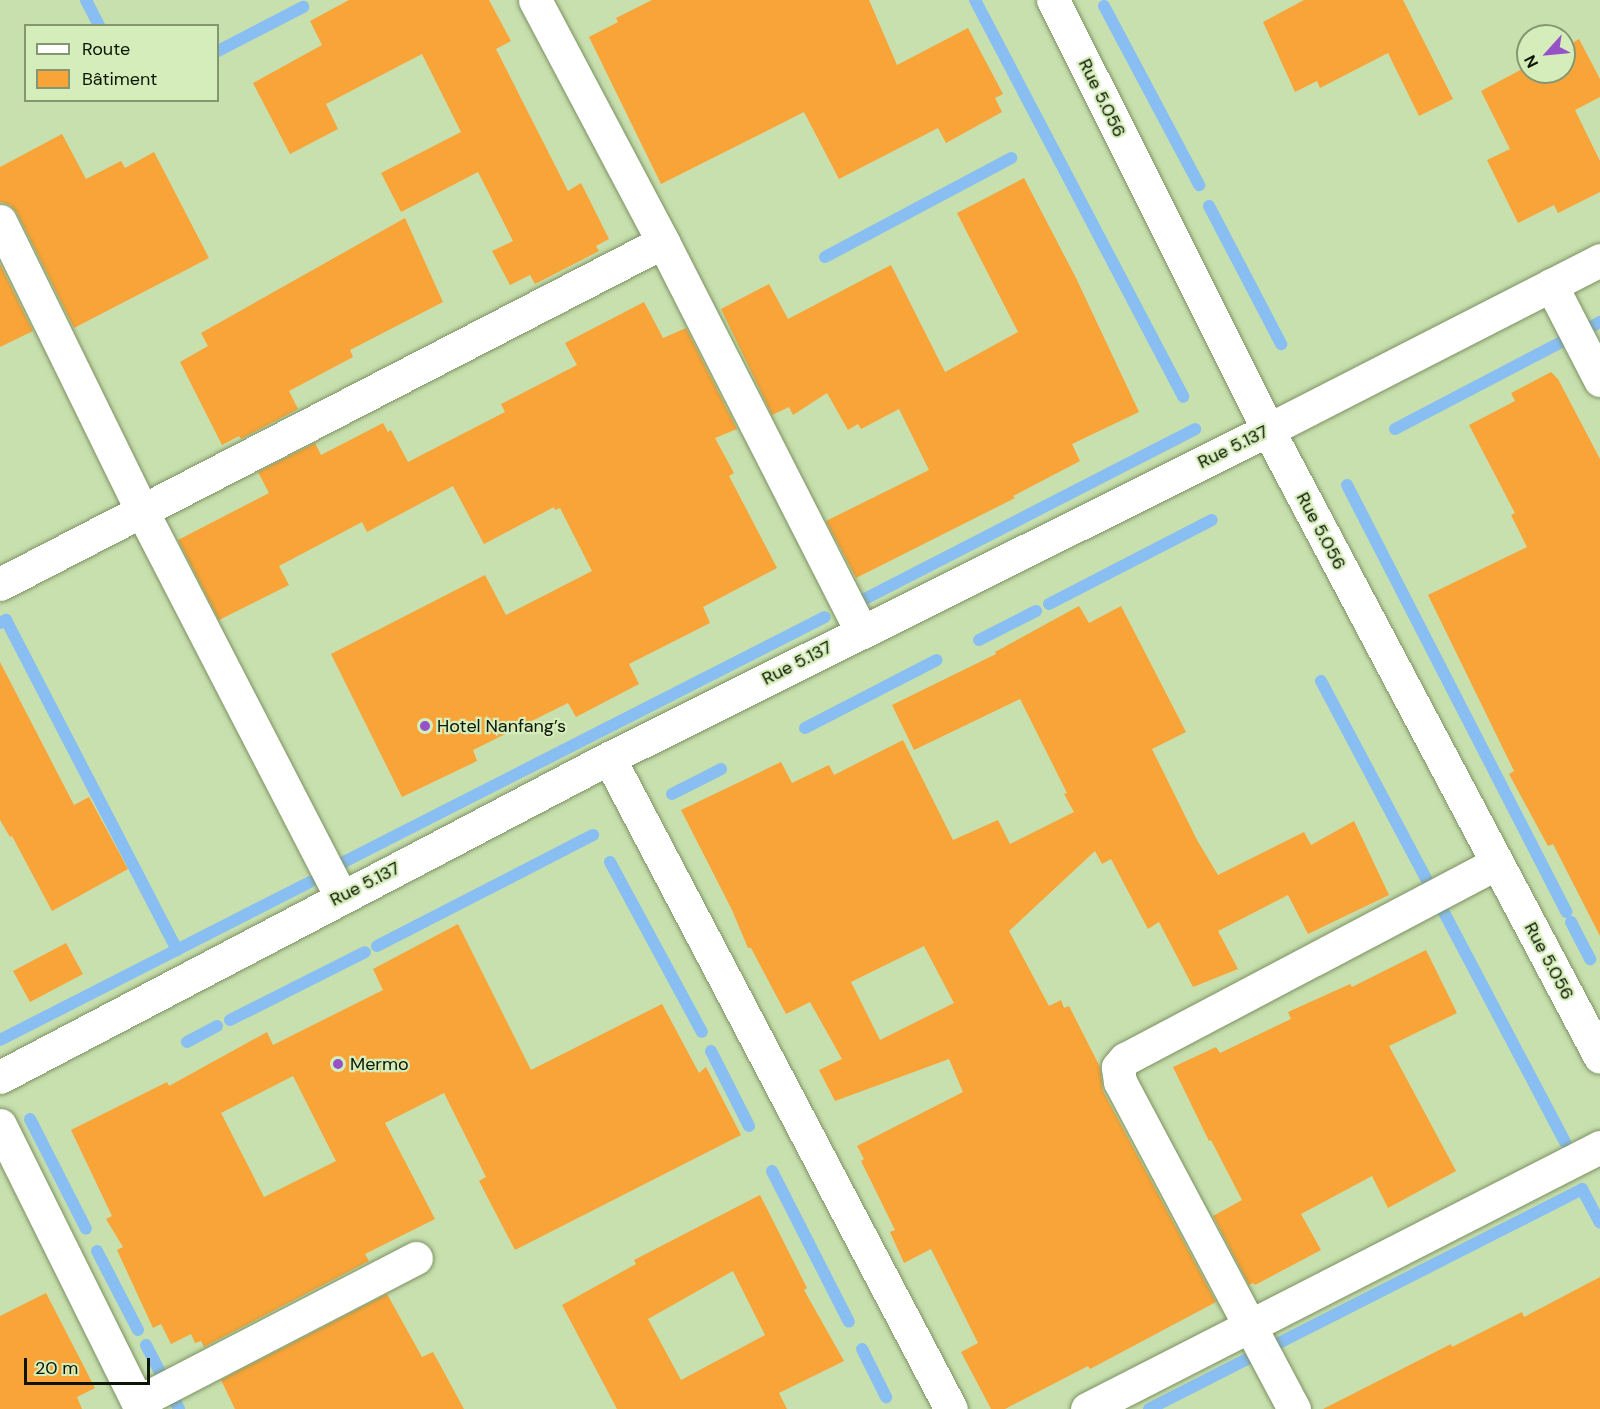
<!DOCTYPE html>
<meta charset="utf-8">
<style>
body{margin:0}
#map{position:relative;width:1600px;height:1409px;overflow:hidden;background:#c8dfae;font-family:"DM Sans",sans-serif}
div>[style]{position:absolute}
.stream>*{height:12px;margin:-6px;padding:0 6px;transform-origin:6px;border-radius:6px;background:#88bef1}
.building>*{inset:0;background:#f9a438}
.roads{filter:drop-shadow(0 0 2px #7c9162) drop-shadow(0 0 2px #7c9162)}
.minor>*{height:33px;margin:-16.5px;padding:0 16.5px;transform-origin:16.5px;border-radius:16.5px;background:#fff}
.dots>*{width:16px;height:16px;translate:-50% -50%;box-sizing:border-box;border:3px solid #d5edba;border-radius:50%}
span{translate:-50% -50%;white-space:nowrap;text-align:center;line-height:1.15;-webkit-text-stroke:4.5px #d5edba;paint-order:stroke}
.street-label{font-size:18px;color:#0d1504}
.poi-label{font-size:18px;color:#0d1504}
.left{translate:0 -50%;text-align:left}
.legend{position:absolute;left:24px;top:24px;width:195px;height:78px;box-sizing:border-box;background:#d5edba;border:2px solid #859771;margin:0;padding:8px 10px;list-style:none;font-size:18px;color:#0d1504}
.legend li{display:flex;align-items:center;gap:12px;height:30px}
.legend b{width:30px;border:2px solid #859771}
.north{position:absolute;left:1516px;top:24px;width:60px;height:60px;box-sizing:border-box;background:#d5edba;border:2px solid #859771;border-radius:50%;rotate:243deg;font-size:16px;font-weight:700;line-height:24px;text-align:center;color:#0d1504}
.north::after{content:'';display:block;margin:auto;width:21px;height:27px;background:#9653c8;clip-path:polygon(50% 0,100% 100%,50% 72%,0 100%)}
.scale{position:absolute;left:24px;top:1358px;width:126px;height:27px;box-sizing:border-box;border:3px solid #0d1504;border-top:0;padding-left:8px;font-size:18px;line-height:21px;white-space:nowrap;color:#0d1504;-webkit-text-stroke:4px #d5edba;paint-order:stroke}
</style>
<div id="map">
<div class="stream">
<div style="left:86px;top:0;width:29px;rotate:63deg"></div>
<div style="left:975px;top:0;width:448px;rotate:62.3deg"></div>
<div style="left:1104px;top:6px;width:203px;rotate:62deg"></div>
<div style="left:218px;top:51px;width:96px;rotate:-27.4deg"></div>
<div style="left:1209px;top:206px;width:156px;rotate:62.4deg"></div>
<div style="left:825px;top:257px;width:211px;rotate:-28deg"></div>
<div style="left:1589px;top:328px;width:13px;rotate:-29deg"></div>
<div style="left:1395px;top:429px;width:196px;rotate:-27.6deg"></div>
<div style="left:1347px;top:485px;width:480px;rotate:62.8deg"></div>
<div style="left:1049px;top:604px;width:183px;rotate:-27.3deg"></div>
<div style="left:851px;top:606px;width:387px;rotate:-27.2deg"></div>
<div style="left:0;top:623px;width:7px;rotate:-27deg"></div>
<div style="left:6px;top:620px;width:372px;rotate:62.6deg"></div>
<div style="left:979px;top:640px;width:64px;rotate:-27deg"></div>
<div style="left:1321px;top:681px;width:232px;rotate:62deg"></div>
<div style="left:805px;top:728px;width:148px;rotate:-27.3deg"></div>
<div style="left:672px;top:794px;width:55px;rotate:-27deg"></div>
<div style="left:610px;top:862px;width:193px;rotate:61.6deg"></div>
<div style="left:330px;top:869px;width:555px;rotate:-26.98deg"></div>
<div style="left:1439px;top:903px;width:270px;rotate:62.2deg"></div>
<div style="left:1571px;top:922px;width:42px;rotate:62.8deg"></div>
<div style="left:377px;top:946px;width:243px;rotate:-27.2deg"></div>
<div style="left:230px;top:1020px;width:151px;rotate:-26.7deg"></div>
<div style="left:0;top:1040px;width:348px;rotate:-27deg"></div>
<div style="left:187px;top:1042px;width:34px;rotate:-28deg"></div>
<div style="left:711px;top:1051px;width:84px;rotate:63.1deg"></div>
<div style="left:30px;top:1119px;width:123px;rotate:63deg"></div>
<div style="left:772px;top:1171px;width:169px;rotate:63deg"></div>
<div style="left:97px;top:1251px;width:89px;rotate:62.6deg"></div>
<div style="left:146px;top:1345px;width:72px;rotate:62.7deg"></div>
<div style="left:1273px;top:1346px;width:347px;rotate:-26.9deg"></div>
<div style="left:1582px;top:1189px;width:38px;rotate:62deg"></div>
<div style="left:862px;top:1349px;width:54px;rotate:63.4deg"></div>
<div style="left:1149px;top:1409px;width:121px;rotate:-27deg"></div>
</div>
<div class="building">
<div style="clip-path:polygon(349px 0,489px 0,511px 41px,496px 49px,568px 191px,581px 183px,609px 239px,596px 246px,599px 251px,535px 284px,530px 275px,510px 285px,492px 251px,513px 241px,478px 172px,401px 212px,381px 173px,461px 132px,422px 54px,326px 104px,338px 129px,290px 154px,253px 83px,322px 45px,310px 21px)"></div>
<div style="clip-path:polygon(652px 0,869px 0,897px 65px,968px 28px,1003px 94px,995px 98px,1002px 112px,946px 143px,938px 128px,839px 179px,804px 112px,661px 184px,589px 37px,618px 22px,616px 18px)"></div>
<div style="clip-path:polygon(1304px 0,1403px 0,1453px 99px,1419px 116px,1388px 53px,1320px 88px,1317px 81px,1295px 92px,1263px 22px)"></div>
<div style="clip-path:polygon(1579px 39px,1600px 79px,1600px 97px,1575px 110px,1600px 161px,1600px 192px,1558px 213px,1554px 205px,1518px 223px,1487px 160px,1510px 149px,1481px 91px,1528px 66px,1528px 72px,1564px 72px,1564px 48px)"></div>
<div style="clip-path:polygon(62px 134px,86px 179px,121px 161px,125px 168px,154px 152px,209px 258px,74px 328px,17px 213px,10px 205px,0 202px,0 167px)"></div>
<div style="clip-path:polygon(1024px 178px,1076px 278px,1139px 412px,1072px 444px,1080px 461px,1013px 496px,1015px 498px,856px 578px,826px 521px,929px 470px,899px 409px,861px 429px,858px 424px,848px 430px,827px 393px,793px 415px,789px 407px,772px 415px,721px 309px,769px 284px,788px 319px,891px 265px,945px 372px,1018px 332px,957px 213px)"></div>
<div style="clip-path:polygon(405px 218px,443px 302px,350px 350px,353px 357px,289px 391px,298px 409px,241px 439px,239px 436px,222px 445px,180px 362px,208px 346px,201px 333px)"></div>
<div style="clip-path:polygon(0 264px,33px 331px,0 347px)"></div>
<div style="clip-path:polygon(644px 302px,663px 338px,686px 328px,737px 429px,715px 438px,734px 473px,729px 476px,777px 568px,703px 607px,710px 623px,629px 664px,639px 684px,576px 717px,568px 703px,473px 750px,477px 761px,402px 797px,331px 654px,485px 575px,506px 615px,592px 571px,560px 508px,555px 510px,554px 507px,484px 544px,453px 486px,367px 532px,362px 522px,279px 566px,289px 585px,219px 620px,178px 540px,269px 493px,258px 472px,315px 443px,321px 455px,383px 423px,388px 432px,391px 430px,408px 462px,505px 412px,501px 404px,577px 365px,565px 343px)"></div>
<div style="clip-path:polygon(1551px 372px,1558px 379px,1600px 459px,1600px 936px,1553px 844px,1548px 846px,1509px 774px,1514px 771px,1428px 595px,1527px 547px,1511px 515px,1515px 513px,1469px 425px,1515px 401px,1511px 393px)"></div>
<div style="clip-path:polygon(evenodd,1079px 606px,1089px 623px,1121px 606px,1186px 732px,1152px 749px,1197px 840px,1218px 875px,1304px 832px,1311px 845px,1354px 821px,1389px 895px,1308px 934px,1288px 895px,1218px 931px,1238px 969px,1193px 987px,1159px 922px,1148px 929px,1111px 859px,1102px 864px,1095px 851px,1009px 931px,1049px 1006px,1061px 1000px,1064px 1008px,1069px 1006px,1100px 1067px,1103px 1091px,1216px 1302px,1090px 1369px,1088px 1366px,1005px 1409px,991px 1409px,961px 1352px,978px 1343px,931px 1249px,904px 1263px,890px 1232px,895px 1230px,861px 1161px,864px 1159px,857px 1146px,963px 1092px,949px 1059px,835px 1101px,819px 1070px,842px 1059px,810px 1002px,786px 1014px,751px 948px,748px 948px,732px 910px,681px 810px,781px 762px,792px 783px,829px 765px,834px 775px,903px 740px,953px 840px,998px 820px,1010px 844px,1074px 812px,1064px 794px,1067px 793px,1020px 699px,914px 750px,892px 705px,996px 654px,995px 652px,1079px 606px,924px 946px,954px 1003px,880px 1040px,851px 982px,924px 946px)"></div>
<div style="clip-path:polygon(0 662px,74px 805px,89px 797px,128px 869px,52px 911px,12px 836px,10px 837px,0 820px)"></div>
<div style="clip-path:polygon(evenodd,458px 924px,531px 1070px,662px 1004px,699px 1073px,706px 1067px,741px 1135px,515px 1250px,479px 1181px,486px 1177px,444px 1093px,385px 1123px,435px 1219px,365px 1254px,369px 1261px,204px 1347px,201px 1341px,195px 1343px,191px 1334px,171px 1344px,161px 1324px,153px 1328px,117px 1250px,123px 1247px,106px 1219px,112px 1216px,71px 1130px,167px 1082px,169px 1086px,267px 1032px,273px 1045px,383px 990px,373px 969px,458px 924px,293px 1076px,336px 1161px,264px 1197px,221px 1113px,293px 1076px)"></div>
<div style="clip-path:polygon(66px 943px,83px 974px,30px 1002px,13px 971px)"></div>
<div style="clip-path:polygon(1426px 950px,1457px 1013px,1389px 1046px,1456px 1171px,1388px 1208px,1372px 1176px,1301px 1214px,1321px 1250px,1255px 1285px,1253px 1283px,1249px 1285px,1213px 1216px,1242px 1200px,1211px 1140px,1209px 1141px,1173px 1067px,1216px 1047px,1220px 1053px,1291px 1019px,1288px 1012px,1350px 984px,1352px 987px)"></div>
<div style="clip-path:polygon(evenodd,760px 1195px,807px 1288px,804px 1290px,844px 1361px,779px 1393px,787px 1409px,617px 1409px,562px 1305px,636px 1264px,634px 1260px,760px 1195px,733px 1271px,765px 1335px,681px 1380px,648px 1319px,733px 1271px)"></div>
<div style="clip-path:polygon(1600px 1277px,1600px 1409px,1323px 1409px,1451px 1344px,1452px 1347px,1522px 1312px,1524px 1317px)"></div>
<div style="clip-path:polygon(46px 1293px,95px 1388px,77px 1397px,82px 1409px,0 1409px,0 1316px)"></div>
<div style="clip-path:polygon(387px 1294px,422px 1357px,433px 1352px,464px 1409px,235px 1409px,221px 1380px)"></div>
</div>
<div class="roads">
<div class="minor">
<div style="left:535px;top:0;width:274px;rotate:62.1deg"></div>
<div style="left:663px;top:242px;width:436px;rotate:63deg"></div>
<div style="left:1053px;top:0;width:481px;rotate:63.4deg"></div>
<div style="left:1268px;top:430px;width:709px;rotate:62.1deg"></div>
<div style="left:0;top:221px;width:323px;rotate:63.9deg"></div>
<div style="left:142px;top:511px;width:433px;rotate:62.7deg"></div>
<div style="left:1551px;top:285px;width:107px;rotate:62.7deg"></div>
<div style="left:0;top:584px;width:746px;rotate:-27.29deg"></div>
<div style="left:609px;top:758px;width:735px;rotate:62.29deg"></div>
<div style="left:0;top:1077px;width:687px;rotate:-27.65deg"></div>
<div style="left:609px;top:758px;width:736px;rotate:-26.46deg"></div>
<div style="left:1268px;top:430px;width:373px;rotate:-27.1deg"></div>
<div style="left:0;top:1125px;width:317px;rotate:63.6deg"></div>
<div style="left:138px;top:1402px;width:313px;rotate:-27.4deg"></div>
<div style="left:1087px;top:1409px;width:576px;rotate:-27.05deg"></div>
<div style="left:1294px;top:1409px;width:370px;rotate:-118deg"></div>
<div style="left:1120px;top:1082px;width:15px;rotate:-98deg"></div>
<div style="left:1118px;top:1067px;width:11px;rotate:-49deg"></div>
<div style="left:1125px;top:1059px;width:420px;rotate:-27.8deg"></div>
</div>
</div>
<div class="dots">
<div style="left:425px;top:726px;background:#9653c8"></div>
<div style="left:338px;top:1064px;background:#9653c8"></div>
</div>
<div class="street-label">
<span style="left:1102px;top:98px;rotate:64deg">Rue 5.056</span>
<span style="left:1233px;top:447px;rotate:-26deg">Rue 5.137</span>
<span style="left:1321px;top:531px;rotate:62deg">Rue 5.056</span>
<span style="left:797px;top:663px;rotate:-27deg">Rue 5.137</span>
<span style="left:365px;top:884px;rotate:-27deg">Rue 5.137</span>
<span style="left:1549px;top:961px;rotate:62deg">Rue 5.056</span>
</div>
<div class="poi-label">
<span class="left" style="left:437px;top:726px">Hotel Nanfang’s</span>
<span class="left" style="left:350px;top:1064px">Mermo</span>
</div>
<ul class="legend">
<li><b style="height:8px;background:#fff"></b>Route</li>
<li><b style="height:16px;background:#f9a438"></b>Bâtiment</li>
</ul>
<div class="north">N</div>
<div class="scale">20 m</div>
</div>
